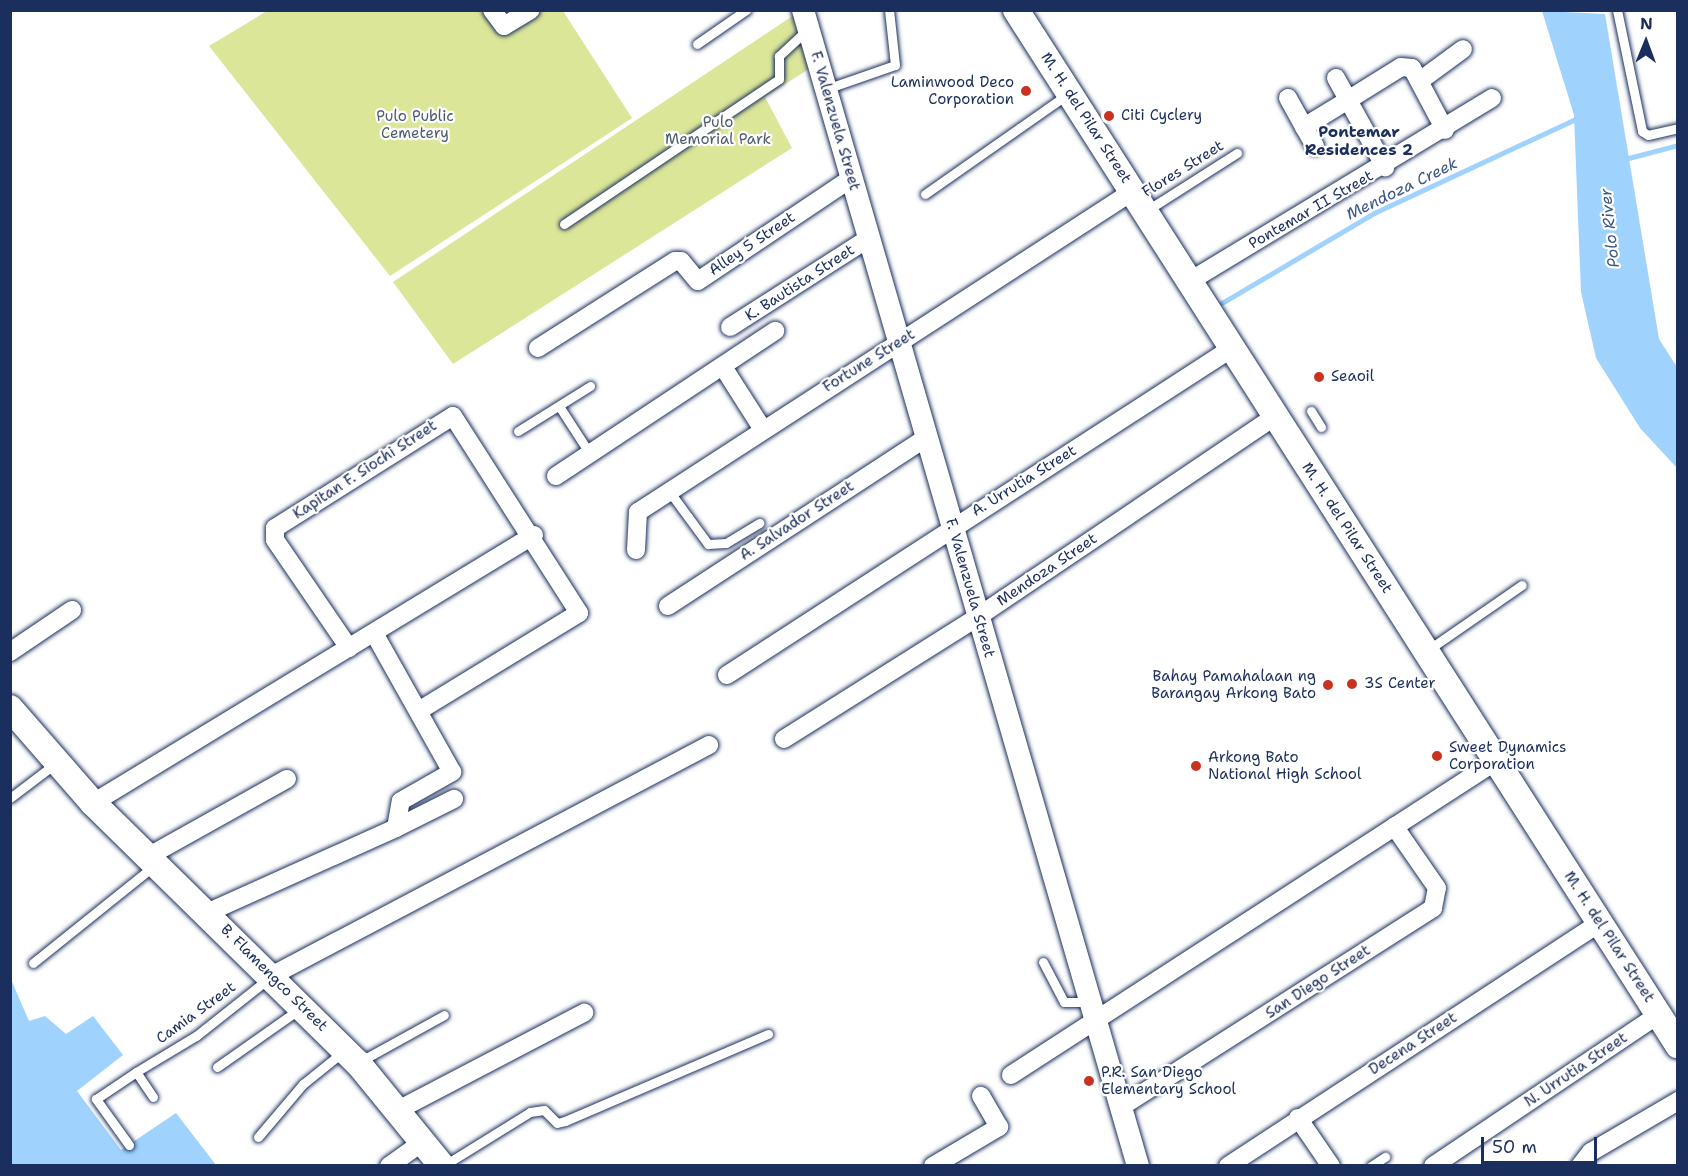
<!DOCTYPE html>
<style>
body{margin:0}
#map{position:relative;width:1688px;height:1176px;overflow:hidden;background:#fff;font-family:"Shantell Sans",sans-serif}
div>[style]{position:absolute}
.green>*{inset:0;background:#dbe698}
.water>*{inset:0;background:#9fd2fd}
.stream>*{height:4.5px;margin:-2.25px;padding:0 2.25px;transform-origin:2.25px;border-radius:2.25px;background:#9fd2fd}
.roads{filter:drop-shadow(0 0 2px #1b2f5e) drop-shadow(0 0 2px #1b2f5e)}
.service>*{height:9px;margin:-4.5px;padding:0 4.5px;transform-origin:4.5px;border-radius:4.5px;background:#fff}
.minor>*{height:18px;margin:-9px;padding:0 9px;transform-origin:9px;border-radius:9px;background:#fff}
.tertiary>*{height:22px;margin:-11px;padding:0 11px;transform-origin:11px;border-radius:11px;background:#fff}
.secondary>*{height:26px;margin:-13px;padding:0 13px;transform-origin:13px;border-radius:13px;background:#fff}
.dots>*{width:16px;height:16px;translate:-50% -50%;box-sizing:border-box;border:3px solid #fff;border-radius:50%}
span{translate:-50% -50%;white-space:nowrap;text-align:center;line-height:1.15;-webkit-text-stroke:4.5px #fff;paint-order:stroke}
.poi-label{font-size:15px;color:#1b2f5e}
.right{translate:-100% -50%;text-align:right}
.left{translate:0 -50%;text-align:left}
.park-label{font-size:15px;color:#4b5d6c}
.street-label{font-size:15px;color:#1b2f5e}
.neighbourhood-label{font-size:16px;color:#1b2f5e;font-weight:700}
.water-label{font-size:16px;color:#3c5886;font-style:italic}
.frame{position:absolute;inset:0;border:12px solid #1b2f5e;pointer-events:none}
.north{position:absolute;left:1616px;top:12px;width:60px;height:60px;-webkit-text-stroke:4px #fff;paint-order:stroke;rotate:1deg;font-size:16px;font-weight:700;line-height:24px;text-align:center;color:#1b2f5e}
.north::after{content:'';display:block;margin:auto;width:21px;height:27px;background:#1b2f5e;clip-path:polygon(50% 0,100% 100%,50% 72%,0 100%)}
.scale{position:absolute;left:1481px;top:1137px;width:116px;height:27px;box-sizing:border-box;border:3px solid #1b2f5e;border-top:0;padding-left:8px;font-size:18px;line-height:21px;white-space:nowrap;color:#1b2f5e;-webkit-text-stroke:4px #fff;paint-order:stroke}
</style>
<div id="map">
<div class="green">
<div style="clip-path:polygon(267px 11px,563px 11px,632px 118px,390px 276px,209px 46px)"></div>
<div style="clip-path:polygon(797px 13px,812px 67px,765px 97px,792px 148px,453px 364px,393px 282px)"></div>
</div>
<div class="water">
<div style="clip-path:polygon(1542px 11px,1605px 14px,1659px 339px,1677px 367px,1677px 468px,1640px 428px,1596px 358px,1581px 292px,1574px 115px)"></div>
<div style="clip-path:polygon(10px 977px,29px 1021px,45px 1016px,66px 1034px,93px 1016px,123px 1055px,77px 1091px,121px 1150px,176px 1113px,216px 1165px,11px 1165px)"></div>
</div>
<div class="stream">
<div style="left:1625px;top:159px;width:55px;rotate:-14.8deg"></div>
<div style="left:1222px;top:303px;width:177px;rotate:-30.6deg"></div>
<div style="left:1374px;top:213px;width:225px;rotate:-25deg"></div>
</div>
<div class="roads">
<div class="service">
<div style="left:1617px;top:10px;width:124px;rotate:78.3deg"></div>
<div style="left:1642px;top:131px;width:7px;rotate:34deg"></div>
<div style="left:1648px;top:135px;width:31px;rotate:-13deg"></div>
<div style="left:697px;top:44px;width:60px;rotate:-34.8deg"></div>
<div style="left:826px;top:89px;width:73px;rotate:-19.2deg"></div>
<div style="left:895px;top:65px;width:55px;rotate:-96.2deg"></div>
<div style="left:925px;top:194px;width:174px;rotate:-35deg"></div>
<div style="left:1146px;top:211px;width:108px;rotate:-32.5deg"></div>
<div style="left:564px;top:224px;width:259px;rotate:-34deg"></div>
<div style="left:779px;top:79px;width:23px;rotate:-90deg"></div>
<div style="left:779px;top:56px;width:40px;rotate:-43deg"></div>
<div style="left:559px;top:406px;width:57px;rotate:57.1deg"></div>
<div style="left:1311px;top:411px;width:19px;rotate:58deg"></div>
<div style="left:518px;top:431px;width:85px;rotate:-32deg"></div>
<div style="left:669px;top:491px;width:66px;rotate:53.7deg"></div>
<div style="left:708px;top:544px;width:18px;rotate:-3deg"></div>
<div style="left:726px;top:543px;width:39px;rotate:-31deg"></div>
<div style="left:1428px;top:650px;width:114px;rotate:-34.7deg"></div>
<div style="left:10px;top:798px;width:58px;rotate:-37.3deg"></div>
<div style="left:1043px;top:962px;width:45px;rotate:62.3deg"></div>
<div style="left:1064px;top:1002px;width:26px"></div>
<div style="left:33px;top:963px;width:156px;rotate:-38.8deg"></div>
<div style="left:359px;top:1062px;width:97px;rotate:-28.9deg"></div>
<div style="left:217px;top:1067px;width:103px;rotate:-35.1deg"></div>
<div style="left:153px;top:1097px;width:30px;rotate:-124deg"></div>
<div style="left:136px;top:1072px;width:70px;rotate:-31deg"></div>
<div style="left:196px;top:1036px;width:92px;rotate:-38.4deg"></div>
<div style="left:258px;top:1137px;width:70px;rotate:-49.7deg"></div>
<div style="left:303px;top:1084px;width:53px;rotate:-38.8deg"></div>
<div style="left:129px;top:1145px;width:57px;rotate:-125.7deg"></div>
<div style="left:96px;top:1099px;width:48px;rotate:-34deg"></div>
<div style="left:443px;top:1166px;width:102px;rotate:-31.8deg"></div>
<div style="left:530px;top:1112px;width:14px;rotate:-8deg"></div>
<div style="left:544px;top:1110px;width:18px;rotate:45deg"></div>
<div style="left:557px;top:1123px;width:8px;rotate:-14deg"></div>
<div style="left:565px;top:1121px;width:221px;rotate:-23.2deg"></div>
<div style="left:1371px;top:1166px;width:17px;rotate:-33deg"></div>
</div>
<div class="minor">
<div style="left:492px;top:10px;width:20px;rotate:53deg"></div>
<div style="left:504px;top:26px;width:31px;rotate:-31deg"></div>
<div style="left:1336px;top:78px;width:25px;rotate:61deg"></div>
<div style="left:1348px;top:100px;width:62px;rotate:-31.9deg"></div>
<div style="left:1401px;top:67px;width:11px;rotate:5deg"></div>
<div style="left:1412px;top:68px;width:70px;rotate:62deg"></div>
<div style="left:1421px;top:80px;width:52px;rotate:-36.4deg"></div>
<div style="left:1288px;top:98px;width:33px;rotate:61deg"></div>
<div style="left:1315px;top:146px;width:22px;rotate:-120deg"></div>
<div style="left:1304px;top:127px;width:52px;rotate:-31.5deg"></div>
<div style="left:1348px;top:100px;width:77px;rotate:61.1deg"></div>
<div style="left:1190px;top:281px;width:353px;rotate:-31.2deg"></div>
<div style="left:730px;top:327px;width:165px;rotate:-32.6deg"></div>
<div style="left:538px;top:348px;width:162px;rotate:-32.4deg"></div>
<div style="left:675px;top:261px;width:6px"></div>
<div style="left:681px;top:261px;width:26px;rotate:50deg"></div>
<div style="left:698px;top:281px;width:185px;rotate:-33.8deg"></div>
<div style="left:725px;top:370px;width:69px;rotate:57.5deg"></div>
<div style="left:556px;top:476px;width:263px;rotate:-33.5deg"></div>
<div style="left:636px;top:550px;width:38px;rotate:-87deg"></div>
<div style="left:638px;top:512px;width:590px;rotate:-32.96deg"></div>
<div style="left:668px;top:606px;width:309px;rotate:-33.1deg"></div>
<div style="left:349px;top:648px;width:131px;rotate:-124.4deg"></div>
<div style="left:275px;top:540px;width:12px;rotate:-90deg"></div>
<div style="left:275px;top:528px;width:210px;rotate:-32.2deg"></div>
<div style="left:453px;top:416px;width:234px;rotate:57.4deg"></div>
<div style="left:579px;top:613px;width:186px;rotate:148.6deg"></div>
<div style="left:10px;top:652px;width:75px;rotate:-34.1deg"></div>
<div style="left:727px;top:675px;width:602px;rotate:-32.92deg"></div>
<div style="left:784px;top:739px;width:231px;rotate:-32.2deg"></div>
<div style="left:979px;top:616px;width:358px;rotate:-34deg"></div>
<div style="left:93px;top:803px;width:516px;rotate:-31.29deg"></div>
<div style="left:396px;top:828px;width:65px;rotate:-26.6deg"></div>
<div style="left:149px;top:856px;width:158px;rotate:-29.2deg"></div>
<div style="left:209px;top:912px;width:205px;rotate:-24.2deg"></div>
<div style="left:396px;top:828px;width:27px;rotate:-80deg"></div>
<div style="left:401px;top:801px;width:59px;rotate:-29.6deg"></div>
<div style="left:452px;top:772px;width:159px;rotate:-119.3deg"></div>
<div style="left:273px;top:975px;width:493px;rotate:-27.8deg"></div>
<div style="left:1011px;top:1075px;width:578px;rotate:-32.92deg"></div>
<div style="left:1121px;top:1107px;width:370px;rotate:-32.5deg"></div>
<div style="left:1433px;top:908px;width:20px;rotate:-79deg"></div>
<div style="left:1437px;top:888px;width:75px;rotate:-124.7deg"></div>
<div style="left:400px;top:1109px;width:208px;rotate:-27.6deg"></div>
<div style="left:1298px;top:1118px;width:58px;rotate:55.5deg"></div>
<div style="left:389px;top:1166px;width:43px;rotate:-35.5deg"></div>
<div style="left:933px;top:1166px;width:77px;rotate:-30.6deg"></div>
<div style="left:999px;top:1127px;width:36px;rotate:-120deg"></div>
<div style="left:1228px;top:1166px;width:444px;rotate:-33.2deg"></div>
<div style="left:1433px;top:1166px;width:271px;rotate:-33.9deg"></div>
<div style="left:1580px;top:1166px;width:18px;rotate:-52deg"></div>
<div style="left:1591px;top:1152px;width:101px;rotate:-30.4deg"></div>
</div>
<div class="tertiary">
<div style="left:803px;top:10px;width:1204px;rotate:73.84deg"></div>
</div>
<div class="secondary">
<div style="left:1016px;top:10px;width:1229px;rotate:57.4deg"></div>
<div style="left:10px;top:708px;width:126px;rotate:48.9deg"></div>
<div style="left:93px;top:803px;width:371px;rotate:44.5deg"></div>
<div style="left:358px;top:1063px;width:133px;rotate:50.8deg"></div>
</div>
</div>
<div class="dots">
<div style="left:1026px;top:91px;background:#c8321e"></div>
<div style="left:1109px;top:116px;background:#c8321e"></div>
<div style="left:1319px;top:377px;background:#c8321e"></div>
<div style="left:1352px;top:684px;background:#c8321e"></div>
<div style="left:1328px;top:685px;background:#c8321e"></div>
<div style="left:1437px;top:756px;background:#c8321e"></div>
<div style="left:1196px;top:766px;background:#c8321e"></div>
<div style="left:1089px;top:1081px;background:#c8321e"></div>
</div>
<div class="poi-label">
<span class="right" style="left:1014px;top:91px">Laminwood Deco<br>Corporation</span>
<span class="left" style="left:1121px;top:116px">Citi Cyclery</span>
<span class="left" style="left:1331px;top:377px">Seaoil</span>
<span class="right" style="left:1316px;top:685px">Bahay Pamahalaan ng<br>Barangay Arkong Bato</span>
<span class="left" style="left:1364px;top:684px">3S Center</span>
<span class="left" style="left:1449px;top:756px">Sweet Dynamics<br>Corporation</span>
<span class="left" style="left:1208px;top:766px">Arkong Bato<br>National High School</span>
<span class="left" style="left:1101px;top:1081px">P.R. San Diego<br>Elementary School</span>
</div>
<div class="park-label">
<span style="left:415px;top:125px">Pulo Public<br>Cemetery</span>
<span style="left:718px;top:131px">Pulo<br>Memorial Park</span>
</div>
<div class="street-label">
<span style="left:1086px;top:118px;rotate:57deg">M. H. del Pilar Street</span>
<span style="left:835px;top:121px;rotate:74deg">F. Valenzuela Street</span>
<span style="left:1183px;top:169px;rotate:-32deg">Flores Street</span>
<span style="left:1311px;top:210px;rotate:-30deg">Pontemar II Street</span>
<span style="left:752px;top:244px;rotate:-34deg">Alley 5 Street</span>
<span style="left:800px;top:283px;rotate:-33deg">K. Bautista Street</span>
<span style="left:869px;top:361px;rotate:-32deg">Fortune Street</span>
<span style="left:365px;top:470px;rotate:-33deg">Kapitan F. Siochi Street</span>
<span style="left:1024px;top:481px;rotate:-32deg">A. Urrutia Street</span>
<span style="left:797px;top:521px;rotate:-33deg">A. Salvador Street</span>
<span style="left:1347px;top:528px;rotate:57deg">M. H. del Pilar Street</span>
<span style="left:1047px;top:570px;rotate:-34deg">Mendoza Street</span>
<span style="left:970px;top:588px;rotate:74deg">F. Valenzuela Street</span>
<span style="left:1609px;top:937px;rotate:57deg">M. H. del Pilar Street</span>
<span style="left:274px;top:978px;rotate:45deg">B. Flamengco Street</span>
<span style="left:1318px;top:982px;rotate:-33deg">San Diego Street</span>
<span style="left:196px;top:1013px;rotate:-36deg">Camia Street</span>
<span style="left:1413px;top:1044px;rotate:-33deg">Decena Street</span>
<span style="left:1576px;top:1070px;rotate:-34deg">N. Urrutia Street</span>
</div>
<div class="neighbourhood-label">
<span style="left:1359px;top:141px">Pontemar<br>Residences 2</span>
</div>
<div class="water-label">
<span style="left:1402px;top:189px;rotate:-26deg">Mendoza Creek</span>
<span style="left:1610px;top:228px;rotate:-96deg">Polo River</span>
</div>
<div class="frame"></div>
<div class="north">N</div>
<div class="scale">50 m</div>
</div>
